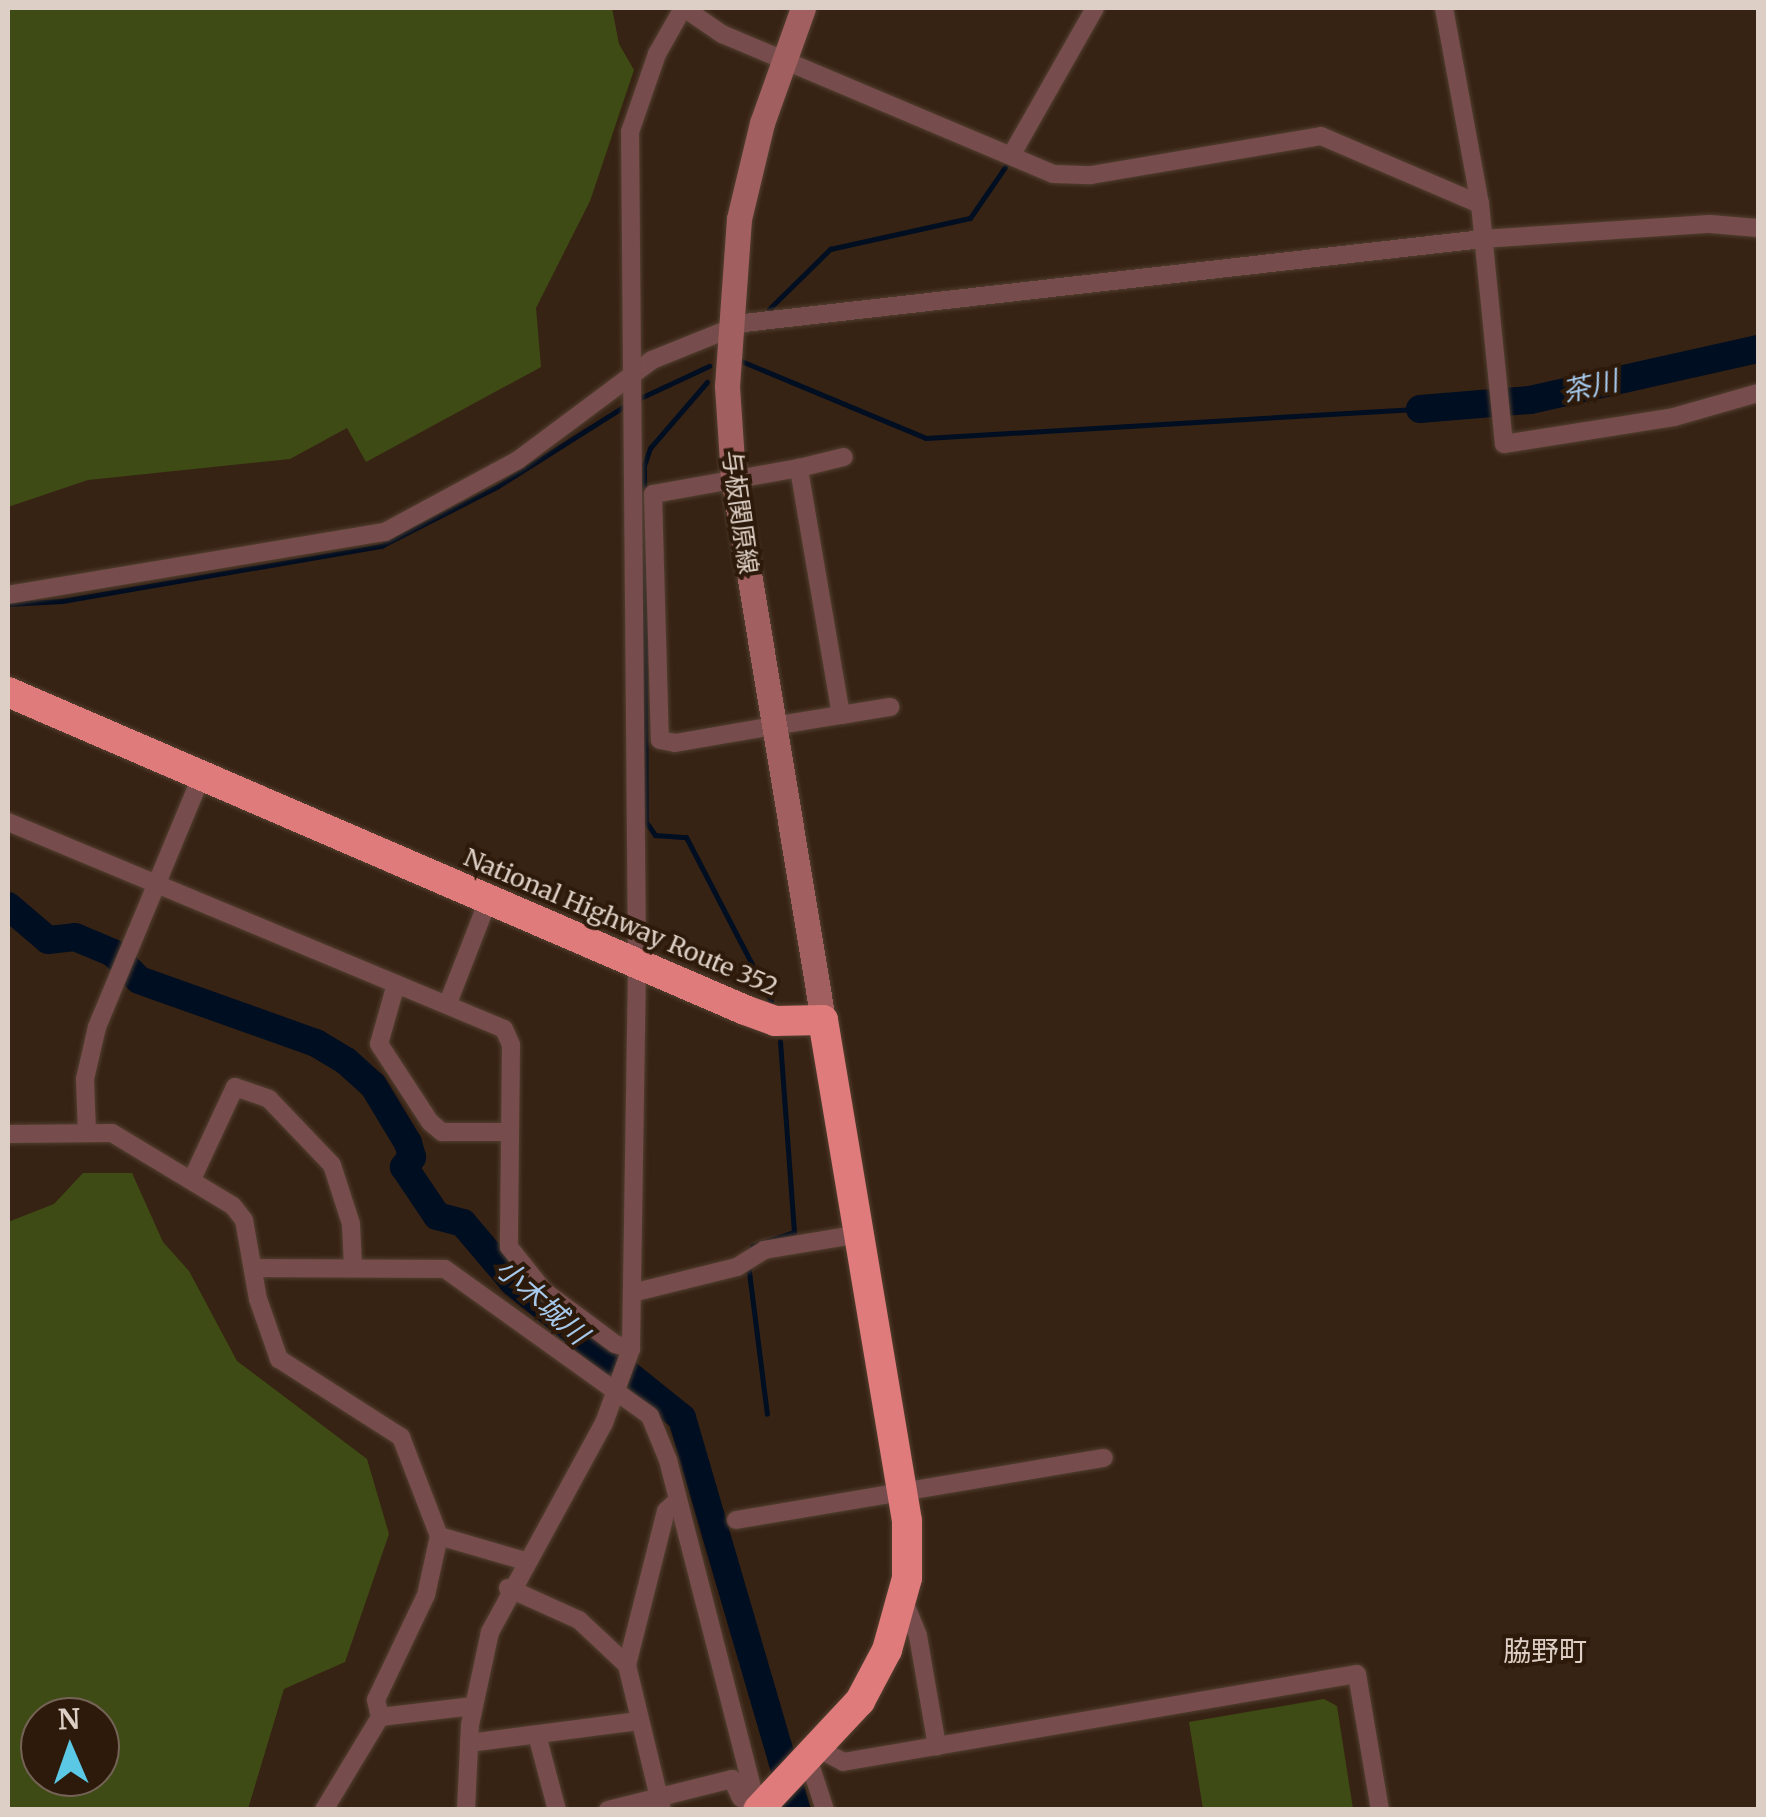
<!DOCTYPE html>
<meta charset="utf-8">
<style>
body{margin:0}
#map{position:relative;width:1766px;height:1817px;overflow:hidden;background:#372314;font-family:Merriweather,"Noto Sans JP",serif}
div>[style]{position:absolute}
.green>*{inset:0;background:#3f4b14}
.stream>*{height:5px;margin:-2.5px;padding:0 2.5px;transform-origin:2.5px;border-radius:2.5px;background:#000e21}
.river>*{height:28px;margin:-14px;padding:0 14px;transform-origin:14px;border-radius:14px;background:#000e21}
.roads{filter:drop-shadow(0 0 2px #523f30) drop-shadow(0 0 2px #523f30)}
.street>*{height:18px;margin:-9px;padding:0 9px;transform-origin:9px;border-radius:9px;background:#764d4c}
.secondary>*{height:25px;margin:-12.5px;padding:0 12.5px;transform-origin:12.5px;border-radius:12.5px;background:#a1605f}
.highway>*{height:30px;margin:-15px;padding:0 15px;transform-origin:15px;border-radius:15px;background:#df7b7b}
span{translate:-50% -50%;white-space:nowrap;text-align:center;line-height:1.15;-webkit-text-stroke:8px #2d1a0a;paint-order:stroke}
.street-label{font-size:25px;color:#ddcfc5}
.water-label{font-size:28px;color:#a6c9ec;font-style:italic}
.neighbourhood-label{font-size:28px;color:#ddcfc5}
.frame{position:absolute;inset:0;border:10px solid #ddcfc5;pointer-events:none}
.north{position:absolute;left:20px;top:1697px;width:100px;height:100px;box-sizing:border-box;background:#2d1a0a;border:2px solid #736255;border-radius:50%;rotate:358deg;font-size:28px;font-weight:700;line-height:40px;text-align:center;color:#ddcfc5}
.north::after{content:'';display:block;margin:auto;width:35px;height:45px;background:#5bc8e6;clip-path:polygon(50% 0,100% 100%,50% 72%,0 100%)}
</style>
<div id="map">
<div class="green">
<div style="clip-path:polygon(8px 8px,612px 8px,619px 44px,634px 70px,590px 201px,536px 308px,541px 367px,366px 462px,347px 428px,290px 459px,88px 480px,8px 507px)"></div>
<div style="clip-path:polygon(evenodd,83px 1173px,132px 1173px,163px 1242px,189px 1271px,237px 1361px,367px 1459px,389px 1534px,345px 1662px,284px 1689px,248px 1809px,8px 1809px,8px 1222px,54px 1204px,83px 1173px,40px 1717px,100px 1717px,100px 1777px,40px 1777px,40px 1717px)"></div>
<div style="clip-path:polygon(1324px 1699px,1337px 1706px,1353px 1809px,1203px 1809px,1189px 1722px)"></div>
</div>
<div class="stream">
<div style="left:769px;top:309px;width:86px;rotate:-44.5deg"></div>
<div style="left:830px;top:249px;width:143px;rotate:-12.5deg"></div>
<div style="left:970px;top:218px;width:62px;rotate:-55.5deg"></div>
<div style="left:741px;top:361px;width:200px;rotate:22.6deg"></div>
<div style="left:926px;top:438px;width:495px;rotate:-3.4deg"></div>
<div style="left:707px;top:382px;width:87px;rotate:130.8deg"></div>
<div style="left:650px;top:448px;width:18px;rotate:109deg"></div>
<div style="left:644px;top:465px;width:357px;rotate:89.7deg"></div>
<div style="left:646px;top:822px;width:16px;rotate:55deg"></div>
<div style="left:655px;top:835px;width:31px;rotate:4deg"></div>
<div style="left:686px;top:837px;width:185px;rotate:62.6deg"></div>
<div style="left:636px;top:400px;width:81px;rotate:-25deg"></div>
<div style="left:8px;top:604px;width:54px;rotate:-3.2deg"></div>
<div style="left:62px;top:601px;width:324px;rotate:-9.8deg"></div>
<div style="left:381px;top:546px;width:131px;rotate:-27.1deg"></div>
<div style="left:498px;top:486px;width:151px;rotate:-32.3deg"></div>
<div style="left:752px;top:1246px;width:44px;rotate:-18.4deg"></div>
<div style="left:794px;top:1232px;width:191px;rotate:-94.2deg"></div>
<div style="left:748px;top:1264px;width:151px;rotate:82.8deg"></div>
</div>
<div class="river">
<div style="left:1420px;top:409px;width:110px;rotate:-4.7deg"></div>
<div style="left:1530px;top:400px;width:234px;rotate:-12.6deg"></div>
<div style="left:8px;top:906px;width:52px;rotate:40.4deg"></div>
<div style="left:48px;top:940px;width:27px;rotate:-6deg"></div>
<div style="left:75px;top:937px;width:41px;rotate:22.8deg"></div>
<div style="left:113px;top:953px;width:37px;rotate:46deg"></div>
<div style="left:139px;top:980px;width:188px;rotate:19.6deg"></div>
<div style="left:316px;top:1043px;width:35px;rotate:31deg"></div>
<div style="left:346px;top:1061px;width:36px;rotate:42deg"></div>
<div style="left:373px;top:1085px;width:68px;rotate:58.9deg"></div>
<div style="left:408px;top:1143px;width:15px;rotate:74deg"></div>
<div style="left:412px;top:1157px;width:13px;rotate:129deg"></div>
<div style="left:404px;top:1167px;width:59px;rotate:56deg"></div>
<div style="left:437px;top:1216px;width:27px;rotate:15deg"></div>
<div style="left:463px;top:1223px;width:77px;rotate:49.7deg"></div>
<div style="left:513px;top:1282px;width:217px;rotate:38.8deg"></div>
<div style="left:682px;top:1418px;width:409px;rotate:73.7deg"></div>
</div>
<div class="roads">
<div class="street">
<div style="left:684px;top:8px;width:46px;rotate:34.4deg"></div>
<div style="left:722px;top:34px;width:360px;rotate:22.9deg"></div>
<div style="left:1054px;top:174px;width:37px;rotate:2deg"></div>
<div style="left:1091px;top:175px;width:233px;rotate:-9.6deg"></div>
<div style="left:1321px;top:136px;width:173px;rotate:23.2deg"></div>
<div style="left:1444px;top:8px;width:199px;rotate:79.6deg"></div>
<div style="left:1480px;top:204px;width:241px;rotate:84.3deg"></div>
<div style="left:1504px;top:444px;width:172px;rotate:-9deg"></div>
<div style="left:1674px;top:417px;width:87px;rotate:-15.9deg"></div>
<div style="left:1012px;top:154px;width:168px;rotate:-60.4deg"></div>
<div style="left:799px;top:468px;width:46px;rotate:-13.7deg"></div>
<div style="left:8px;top:595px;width:382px;rotate:-9.5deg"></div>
<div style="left:385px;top:532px;width:151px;rotate:-28.4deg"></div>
<div style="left:518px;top:460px;width:167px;rotate:-36.7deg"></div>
<div style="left:652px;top:360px;width:99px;rotate:-21.9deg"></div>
<div style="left:744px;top:323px;width:743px;rotate:-6.49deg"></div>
<div style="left:1482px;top:239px;width:228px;rotate:-3.8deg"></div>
<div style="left:1710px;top:224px;width:48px;rotate:4.8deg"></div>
<div style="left:841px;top:715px;width:251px;rotate:-99.7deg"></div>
<div style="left:799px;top:468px;width:148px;rotate:169.9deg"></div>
<div style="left:653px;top:494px;width:246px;rotate:88.4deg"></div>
<div style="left:660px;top:740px;width:15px;rotate:11deg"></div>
<div style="left:675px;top:743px;width:99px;rotate:-9.8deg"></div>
<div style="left:773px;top:726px;width:69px;rotate:-9.2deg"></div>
<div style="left:841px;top:715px;width:50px;rotate:-9.3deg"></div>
<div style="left:8px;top:822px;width:537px;rotate:22.65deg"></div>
<div style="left:504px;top:1029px;width:17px;rotate:66deg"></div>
<div style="left:511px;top:1045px;width:202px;rotate:90.6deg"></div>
<div style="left:509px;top:1247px;width:56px;rotate:51.5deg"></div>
<div style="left:544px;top:1291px;width:89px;rotate:36.7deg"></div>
<div style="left:615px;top:1344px;width:17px;rotate:17deg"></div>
<div style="left:396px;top:984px;width:62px;rotate:105.8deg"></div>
<div style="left:379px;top:1044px;width:93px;rotate:56.8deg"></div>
<div style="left:430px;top:1122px;width:16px;rotate:40deg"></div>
<div style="left:442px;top:1132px;width:67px"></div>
<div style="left:448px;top:1003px;width:113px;rotate:-68.7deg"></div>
<div style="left:87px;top:1133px;width:54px;rotate:-92.1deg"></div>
<div style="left:85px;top:1079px;width:53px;rotate:-77deg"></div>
<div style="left:97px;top:1027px;width:273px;rotate:-67.4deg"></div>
<div style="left:8px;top:1134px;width:104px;rotate:-0.6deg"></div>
<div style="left:112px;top:1133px;width:141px;rotate:31.1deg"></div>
<div style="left:233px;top:1206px;width:18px;rotate:52deg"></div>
<div style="left:244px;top:1220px;width:80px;rotate:80deg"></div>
<div style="left:258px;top:1299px;width:64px;rotate:70.7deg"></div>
<div style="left:279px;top:1359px;width:145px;rotate:32.6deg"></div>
<div style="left:401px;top:1437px;width:106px;rotate:69deg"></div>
<div style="left:439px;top:1536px;width:60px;rotate:102.4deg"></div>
<div style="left:426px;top:1595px;width:116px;rotate:115.5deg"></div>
<div style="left:376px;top:1700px;width:17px;rotate:77deg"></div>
<div style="left:193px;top:1177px;width:99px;rotate:-65deg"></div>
<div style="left:235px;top:1087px;width:36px;rotate:19deg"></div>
<div style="left:269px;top:1099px;width:91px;rotate:46.3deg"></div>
<div style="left:332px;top:1165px;width:62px;rotate:72.1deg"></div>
<div style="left:351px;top:1224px;width:42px;rotate:87.3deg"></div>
<div style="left:254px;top:1268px;width:191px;rotate:0.3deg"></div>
<div style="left:445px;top:1269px;width:252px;rotate:35.6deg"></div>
<div style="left:650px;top:1416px;width:48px;rotate:67.8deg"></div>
<div style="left:668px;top:1460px;width:361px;rotate:75.6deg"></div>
<div style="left:632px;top:1293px;width:108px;rotate:-13.9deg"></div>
<div style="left:737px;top:1267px;width:32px;rotate:-32deg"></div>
<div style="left:764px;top:1250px;width:97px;rotate:-9.5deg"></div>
<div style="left:736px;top:1520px;width:373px;rotate:-9.6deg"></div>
<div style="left:439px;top:1536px;width:90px;rotate:16.2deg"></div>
<div style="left:508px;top:1588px;width:78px;rotate:24.3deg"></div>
<div style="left:579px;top:1620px;width:66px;rotate:43.2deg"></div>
<div style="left:904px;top:1601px;width:38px;rotate:68deg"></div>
<div style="left:918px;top:1636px;width:112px;rotate:80.2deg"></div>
<div style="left:537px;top:1735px;width:78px;rotate:75.1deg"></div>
<div style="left:469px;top:1743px;width:171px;rotate:-7.4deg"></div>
<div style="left:819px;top:1749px;width:27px;rotate:28deg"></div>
<div style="left:843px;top:1762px;width:521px;rotate:-9.72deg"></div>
<div style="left:1357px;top:1674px;width:138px;rotate:80.4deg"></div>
<div style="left:808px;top:1758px;width:55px;rotate:71.9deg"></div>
<div style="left:324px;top:1810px;width:109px;rotate:-58.9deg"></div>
<div style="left:380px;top:1717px;width:94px;rotate:-6.7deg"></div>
<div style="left:466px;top:1810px;width:85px;rotate:-87.3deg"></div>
<div style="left:470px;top:1725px;width:95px;rotate:-77.9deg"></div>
<div style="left:490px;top:1632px;width:238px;rotate:-61.4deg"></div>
<div style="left:604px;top:1423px;width:79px;rotate:-70deg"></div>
<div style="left:631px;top:1349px;width:387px;rotate:-89.1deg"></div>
<div style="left:637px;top:962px;width:830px;rotate:-90.48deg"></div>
<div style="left:630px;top:132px;width:83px;rotate:-70.9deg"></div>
<div style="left:657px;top:54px;width:53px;rotate:-60.5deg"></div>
<div style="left:608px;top:1810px;width:128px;rotate:-14deg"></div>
<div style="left:732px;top:1779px;width:21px;rotate:65deg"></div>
<div style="left:662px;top:1810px;width:149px;rotate:-103.6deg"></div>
<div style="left:627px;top:1665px;width:159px;rotate:-75.8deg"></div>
<div style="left:666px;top:1511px;width:13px;rotate:-42deg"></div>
</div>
<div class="secondary">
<div style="left:803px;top:8px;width:122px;rotate:109.6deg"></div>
<div style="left:762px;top:123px;width:99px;rotate:103.5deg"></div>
<div style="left:739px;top:219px;width:167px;rotate:94.1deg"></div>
<div style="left:727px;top:386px;width:91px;rotate:86.2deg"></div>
<div style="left:733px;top:477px;width:550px;rotate:80.59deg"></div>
</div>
<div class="highway">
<div style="left:8px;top:692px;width:803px;rotate:23.34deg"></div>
<div style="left:745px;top:1010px;width:32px;rotate:20deg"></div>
<div style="left:775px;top:1021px;width:48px;rotate:-1.2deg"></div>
<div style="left:823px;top:1020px;width:508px;rotate:80.48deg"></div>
<div style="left:907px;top:1521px;width:57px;rotate:90deg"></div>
<div style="left:907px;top:1578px;width:75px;rotate:105.5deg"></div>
<div style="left:887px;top:1650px;width:58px;rotate:117.9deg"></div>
<div style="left:860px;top:1701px;width:149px;rotate:133.1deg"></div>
</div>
</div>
<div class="street-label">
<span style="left:740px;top:512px;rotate:82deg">与板関原線</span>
<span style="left:621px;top:922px;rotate:23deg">National Highway Route 352</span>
</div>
<div class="water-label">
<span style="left:1590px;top:386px;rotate:-13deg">茶川</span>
<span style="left:542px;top:1301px;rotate:42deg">小木城川</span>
</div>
<div class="neighbourhood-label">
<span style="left:1545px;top:1651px">脇野町</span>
</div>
<div class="frame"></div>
<div class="north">N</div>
</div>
